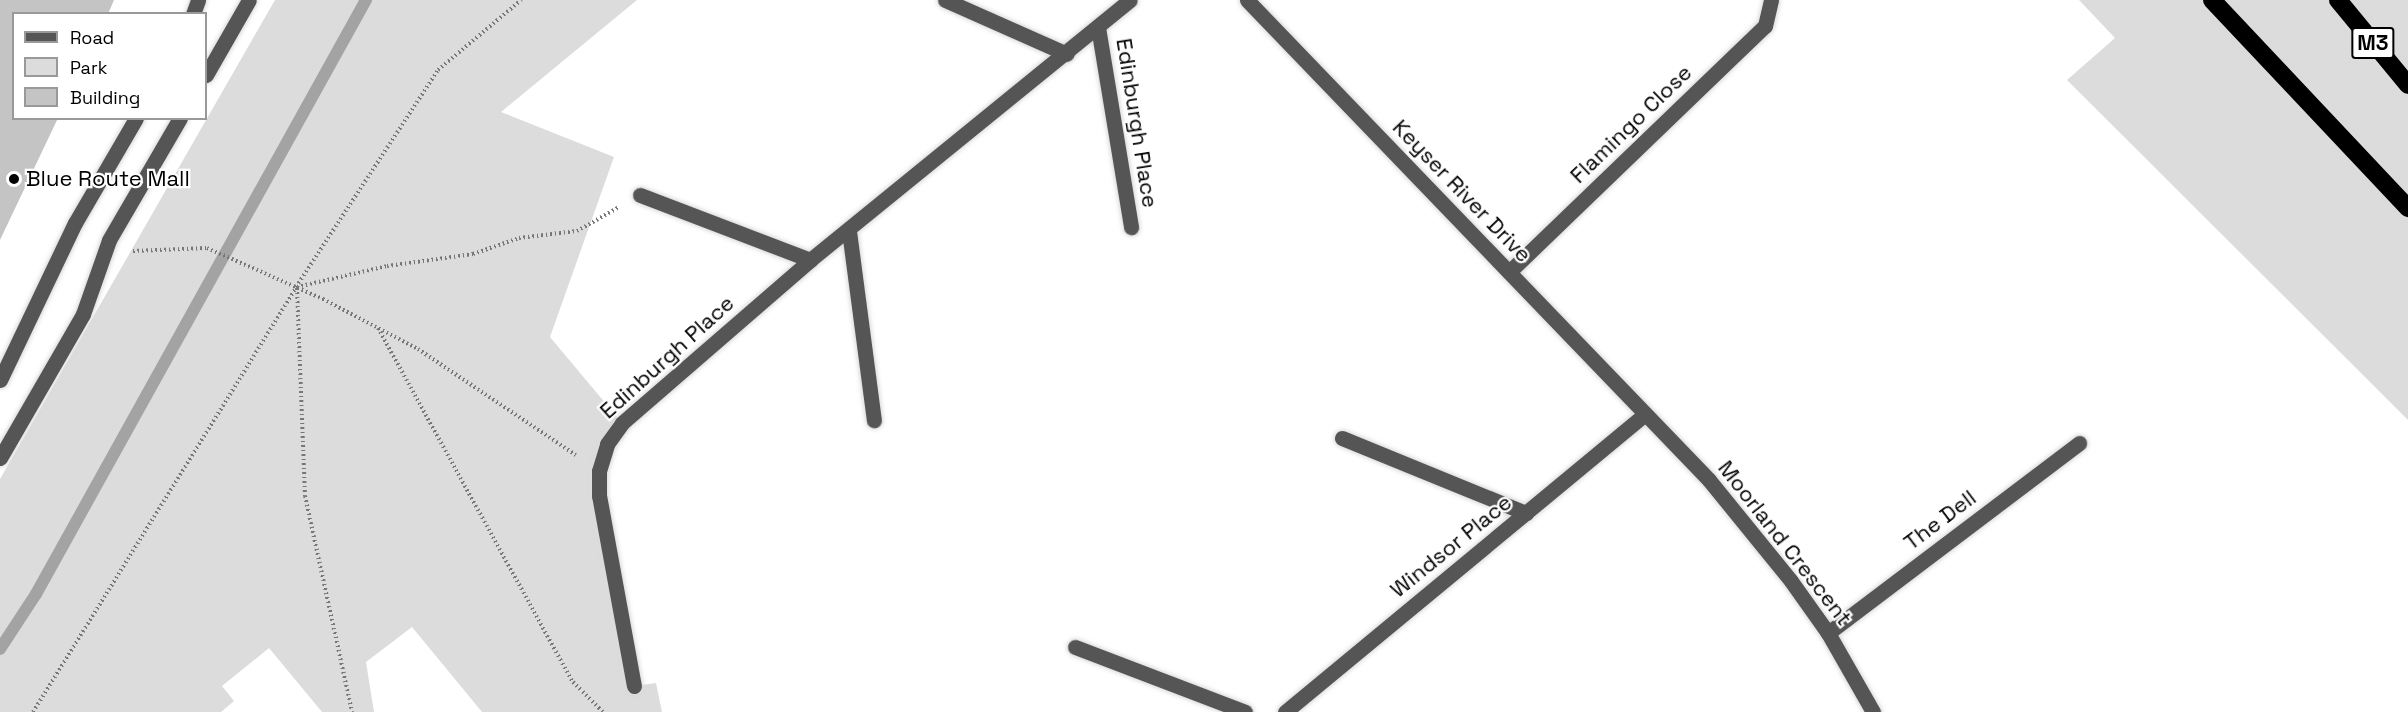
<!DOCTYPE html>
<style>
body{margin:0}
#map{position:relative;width:2408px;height:712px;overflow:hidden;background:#fff;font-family:"Space Grotesk",sans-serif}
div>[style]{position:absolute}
.green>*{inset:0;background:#dcdcdc}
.stream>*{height:12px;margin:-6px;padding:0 6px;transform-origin:6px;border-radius:6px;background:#a3a3a3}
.building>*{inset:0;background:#c4c4c4}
.path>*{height:4px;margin-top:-2px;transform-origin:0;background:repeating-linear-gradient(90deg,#777 0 1.5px,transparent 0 4.5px)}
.roads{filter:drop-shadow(0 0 2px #dbdbdb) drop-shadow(0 0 2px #dbdbdb)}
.minor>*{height:15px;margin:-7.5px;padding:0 7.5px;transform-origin:7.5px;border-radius:7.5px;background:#555}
.highway>*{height:18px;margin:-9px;padding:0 9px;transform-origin:9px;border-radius:9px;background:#000}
.dots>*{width:16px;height:16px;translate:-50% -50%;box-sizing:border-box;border:3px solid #fff;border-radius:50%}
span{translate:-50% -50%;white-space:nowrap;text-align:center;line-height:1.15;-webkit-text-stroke:4.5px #fff;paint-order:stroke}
.shield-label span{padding:2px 4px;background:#fff;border:2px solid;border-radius:4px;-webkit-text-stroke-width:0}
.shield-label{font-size:21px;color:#000;font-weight:700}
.street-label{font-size:22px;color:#000}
.poi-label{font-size:22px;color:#000}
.left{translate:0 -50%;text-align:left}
.legend{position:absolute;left:12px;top:12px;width:195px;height:108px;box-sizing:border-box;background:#fff;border:2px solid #999;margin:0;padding:8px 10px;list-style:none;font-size:18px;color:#000}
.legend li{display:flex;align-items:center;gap:12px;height:30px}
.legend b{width:30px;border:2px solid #999}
</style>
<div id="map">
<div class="green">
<div style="clip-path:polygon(275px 0,637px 0,501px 112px,614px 157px,550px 337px,622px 423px,599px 471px,635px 686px,656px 683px,662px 712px,482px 712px,412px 627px,366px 662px,374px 712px,322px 712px,269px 648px,222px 686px,234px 701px,221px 712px,0 712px,0 479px)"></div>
<div style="clip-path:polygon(2079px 0,2408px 0,2408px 420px,2067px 80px,2115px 38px)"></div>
</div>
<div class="stream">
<div style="left:0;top:649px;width:66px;rotate:-56.8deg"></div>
<div style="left:36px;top:594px;width:680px;rotate:-60.95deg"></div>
</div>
<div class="building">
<div style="clip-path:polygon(0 0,114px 0,108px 14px,14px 14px,14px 118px,58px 118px,0 240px)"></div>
</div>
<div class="path">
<div style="left:133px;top:251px;width:74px;rotate:-2.3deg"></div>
<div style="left:207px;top:248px;width:127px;rotate:23.7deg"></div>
<div style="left:323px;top:299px;width:107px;rotate:27.8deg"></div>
<div style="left:418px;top:349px;width:190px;rotate:33.9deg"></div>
<div style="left:297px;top:287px;width:92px;rotate:-13.1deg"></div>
<div style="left:387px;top:266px;width:87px;rotate:-7.9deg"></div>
<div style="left:473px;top:254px;width:49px;rotate:-19.2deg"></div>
<div style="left:519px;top:238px;width:58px;rotate:-6.9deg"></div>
<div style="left:577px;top:231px;width:48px;rotate:-29.7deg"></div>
<div style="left:297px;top:288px;width:208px;rotate:87.8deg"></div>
<div style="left:305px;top:496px;width:221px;rotate:77.7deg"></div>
<div style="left:378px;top:328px;width:404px;rotate:61.2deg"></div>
<div style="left:573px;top:682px;width:42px;rotate:45deg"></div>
<div style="left:33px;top:712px;width:500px;rotate:-58.2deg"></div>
<div style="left:296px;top:287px;width:259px;rotate:-56.8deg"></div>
<div style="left:438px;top:70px;width:109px;rotate:-40.1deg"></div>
</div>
<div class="roads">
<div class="minor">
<div style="left:945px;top:0;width:133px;rotate:23.9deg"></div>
<div style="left:1247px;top:0;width:666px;rotate:46.09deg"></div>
<div style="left:1709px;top:480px;width:130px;rotate:50.9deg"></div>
<div style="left:1791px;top:581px;width:64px;rotate:54.6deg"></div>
<div style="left:1828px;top:633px;width:91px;rotate:60.3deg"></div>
<div style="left:193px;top:14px;width:15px;rotate:-70deg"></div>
<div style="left:1098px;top:27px;width:203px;rotate:80.6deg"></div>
<div style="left:206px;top:75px;width:86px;rotate:-60.2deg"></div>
<div style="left:640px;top:195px;width:182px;rotate:20.9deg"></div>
<div style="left:849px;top:231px;width:191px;rotate:82.5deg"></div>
<div style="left:1509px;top:272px;width:355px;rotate:-43.9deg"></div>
<div style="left:1765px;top:26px;width:27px;rotate:-77deg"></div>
<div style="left:0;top:380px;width:174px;rotate:-64.5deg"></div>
<div style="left:75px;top:223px;width:121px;rotate:-59.8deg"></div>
<div style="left:1342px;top:438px;width:199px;rotate:22.2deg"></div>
<div style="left:0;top:458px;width:166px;rotate:-60deg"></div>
<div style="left:83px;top:314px;width:78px;rotate:-70.6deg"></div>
<div style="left:109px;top:240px;width:141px;rotate:-59.8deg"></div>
<div style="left:1828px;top:633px;width:315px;rotate:-37.1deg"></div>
<div style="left:1075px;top:647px;width:182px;rotate:20.9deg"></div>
<div style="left:634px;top:686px;width:193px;rotate:-100.4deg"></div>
<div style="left:599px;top:496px;width:25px;rotate:-90deg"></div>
<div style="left:599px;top:471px;width:28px;rotate:-73deg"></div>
<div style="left:607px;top:444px;width:26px;rotate:-54deg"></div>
<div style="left:622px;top:423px;width:249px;rotate:-40.9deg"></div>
<div style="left:810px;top:260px;width:412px;rotate:-39.1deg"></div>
<div style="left:1285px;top:712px;width:467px;rotate:-39.6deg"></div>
</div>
<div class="highway">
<div style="left:2212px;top:0;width:286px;rotate:46.7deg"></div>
<div style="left:2338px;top:0;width:110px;rotate:50.5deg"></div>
</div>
</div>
<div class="dots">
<div style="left:14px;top:179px;background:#000"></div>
</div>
<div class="shield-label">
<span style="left:2373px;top:43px">M3</span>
</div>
<div class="street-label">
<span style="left:1137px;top:123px;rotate:81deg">Edinburgh Place</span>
<span style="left:1631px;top:124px;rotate:-44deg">Flamingo Close</span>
<span style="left:1462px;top:191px;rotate:46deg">Keyser River Drive</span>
<span style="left:667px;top:357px;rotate:-42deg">Edinburgh Place</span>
<span style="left:1940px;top:520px;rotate:-37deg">The Dell</span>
<span style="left:1785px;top:543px;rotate:52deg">Moorland Crescent</span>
<span style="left:1451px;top:546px;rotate:-39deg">Windsor Place</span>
</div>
<div class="poi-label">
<span class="left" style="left:26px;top:179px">Blue Route Mall</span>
</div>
<ul class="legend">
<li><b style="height:8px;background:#555"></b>Road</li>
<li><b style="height:16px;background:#dcdcdc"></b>Park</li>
<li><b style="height:16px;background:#c4c4c4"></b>Building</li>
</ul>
</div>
